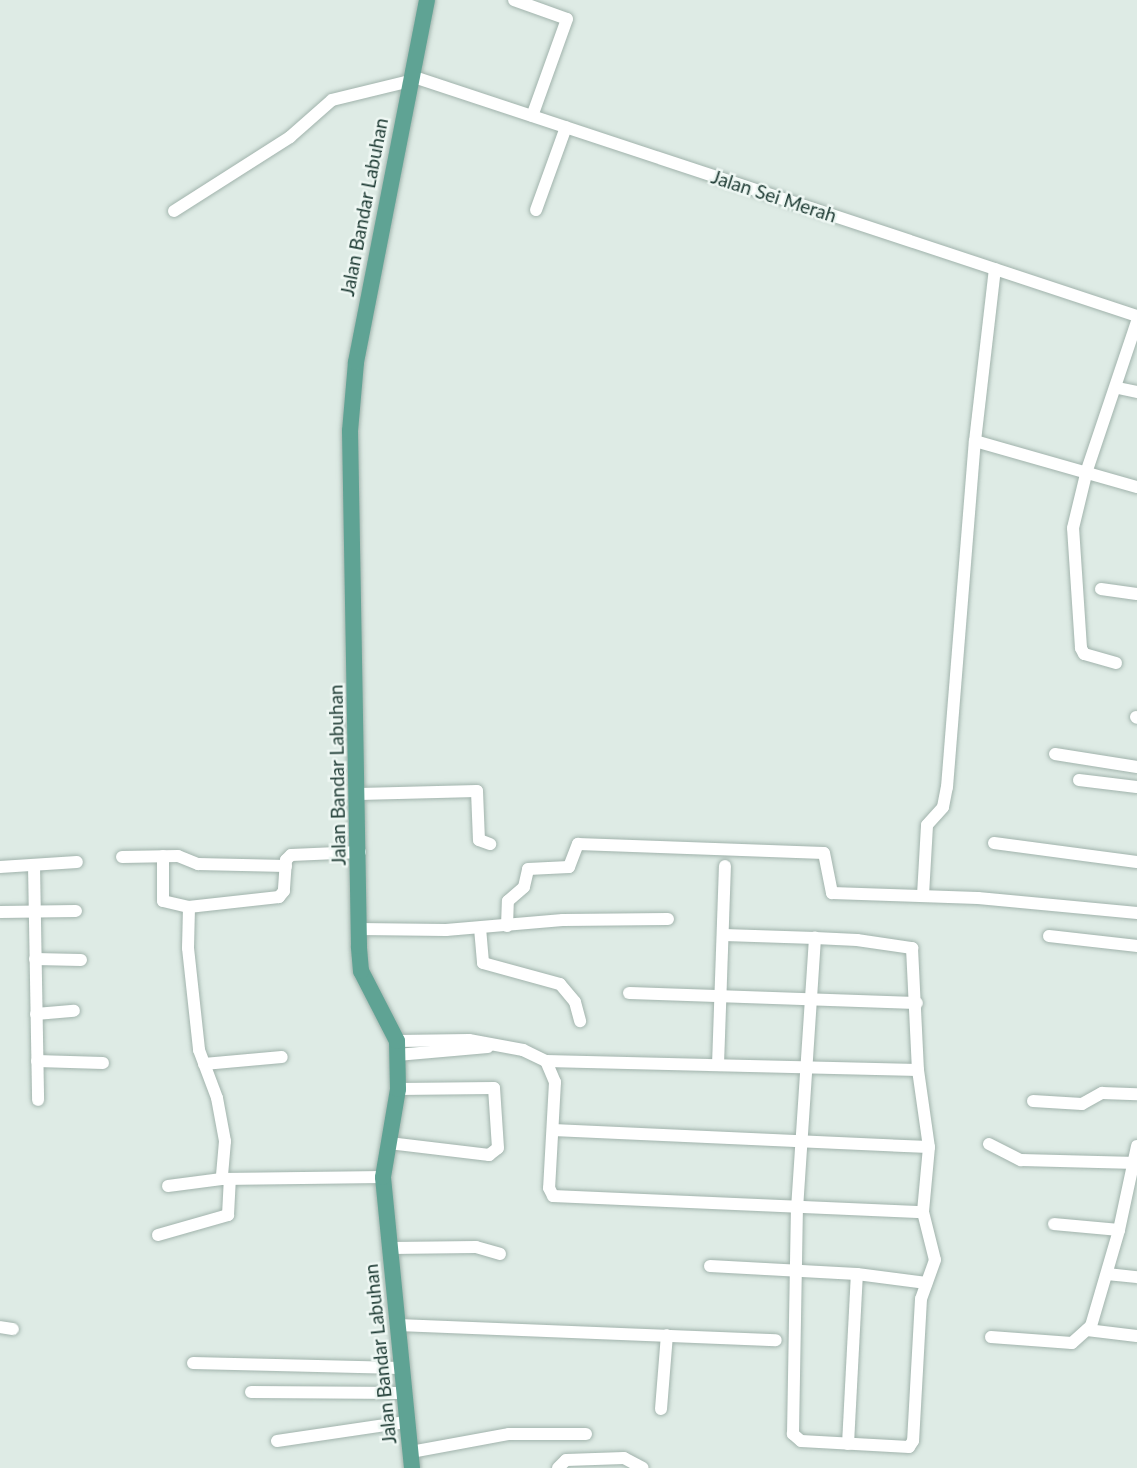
<!DOCTYPE html>
<style>
body{margin:0}
#map{position:relative;width:1137px;height:1468px;overflow:hidden;background:#deebe5;font-family:Lato,sans-serif}
div>[style]{position:absolute}
.roads{filter:drop-shadow(0 0 2px #a1b3ac) drop-shadow(0 0 2px #a1b3ac)}
.minor>*{height:12px;margin:-6px;padding:0 6px;transform-origin:6px;border-radius:6px;background:#fff}
.major>*{height:16px;margin:-8px;padding:0 8px;transform-origin:8px;border-radius:8px;background:#5fa394}
span{translate:-50% -50%;white-space:nowrap;text-align:center;line-height:1.15;-webkit-text-stroke:5px #eef7f3;paint-order:stroke}
.street-label{font-size:19px;color:#1e3b34}
</style>
<div id="map">
<div class="roads">
<div class="minor">
<div style="left:514px;top:0;width:56px;rotate:19.7deg"></div>
<div style="left:567px;top:19px;width:103px;rotate:109.8deg"></div>
<div style="left:411px;top:76px;width:765px;rotate:18.29deg"></div>
<div style="left:536px;top:210px;width:88px;rotate:-70.1deg"></div>
<div style="left:174px;top:211px;width:138px;rotate:-32.5deg"></div>
<div style="left:290px;top:137px;width:56px;rotate:-41.4deg"></div>
<div style="left:332px;top:100px;width:80px;rotate:-13.7deg"></div>
<div style="left:1118px;top:388px;width:19px;rotate:12deg"></div>
<div style="left:975px;top:441px;width:168px;rotate:15.9deg"></div>
<div style="left:1101px;top:589px;width:36px;rotate:8deg"></div>
<div style="left:1116px;top:663px;width:33px;rotate:-164deg"></div>
<div style="left:1084px;top:654px;width:7px;rotate:-117deg"></div>
<div style="left:1081px;top:648px;width:120px;rotate:-93.8deg"></div>
<div style="left:1073px;top:528px;width:60px;rotate:-76.4deg"></div>
<div style="left:1087px;top:470px;width:157px;rotate:-71.4deg"></div>
<div style="left:1136px;top:717px;width:1px;rotate:45deg"></div>
<div style="left:1055px;top:754px;width:83px;rotate:9deg"></div>
<div style="left:1079px;top:780px;width:58px;rotate:6.9deg"></div>
<div style="left:359px;top:794px;width:118px;rotate:-1.5deg"></div>
<div style="left:477px;top:791px;width:49px;rotate:87.7deg"></div>
<div style="left:479px;top:840px;width:12px;rotate:20deg"></div>
<div style="left:994px;top:843px;width:144px;rotate:7.6deg"></div>
<div style="left:360px;top:852px;width:69px;rotate:177.5deg"></div>
<div style="left:291px;top:855px;width:7px;rotate:135deg"></div>
<div style="left:286px;top:860px;width:31px;rotate:94deg"></div>
<div style="left:284px;top:891px;width:8px;rotate:130deg"></div>
<div style="left:279px;top:897px;width:91px;rotate:173.7deg"></div>
<div style="left:189px;top:907px;width:41px;rotate:91.4deg"></div>
<div style="left:188px;top:948px;width:103px;rotate:83.8deg"></div>
<div style="left:199px;top:1050px;width:51px;rotate:69.4deg"></div>
<div style="left:217px;top:1098px;width:44px;rotate:79.5deg"></div>
<div style="left:225px;top:1141px;width:38px;rotate:95deg"></div>
<div style="left:222px;top:1179px;width:161px;rotate:-0.7deg"></div>
<div style="left:163px;top:856px;width:45px;rotate:90deg"></div>
<div style="left:163px;top:901px;width:27px;rotate:13deg"></div>
<div style="left:122px;top:857px;width:56px;rotate:-1deg"></div>
<div style="left:178px;top:856px;width:22px;rotate:22deg"></div>
<div style="left:198px;top:864px;width:88px;rotate:1.3deg"></div>
<div style="left:34px;top:865px;width:235px;rotate:89deg"></div>
<div style="left:0;top:867px;width:77px;rotate:-3.7deg"></div>
<div style="left:923px;top:895px;width:70px;rotate:-86.7deg"></div>
<div style="left:927px;top:825px;width:24px;rotate:-48deg"></div>
<div style="left:943px;top:807px;width:20px;rotate:-79deg"></div>
<div style="left:947px;top:787px;width:347px;rotate:-85.4deg"></div>
<div style="left:975px;top:441px;width:173px;rotate:-83.4deg"></div>
<div style="left:0;top:912px;width:76px;rotate:-0.8deg"></div>
<div style="left:507px;top:926px;width:25px;rotate:-88deg"></div>
<div style="left:508px;top:901px;width:21px;rotate:-41deg"></div>
<div style="left:524px;top:887px;width:18px;rotate:-77deg"></div>
<div style="left:528px;top:869px;width:41px;rotate:-2.8deg"></div>
<div style="left:569px;top:867px;width:25px;rotate:-69deg"></div>
<div style="left:578px;top:844px;width:246px;rotate:2.1deg"></div>
<div style="left:824px;top:853px;width:41px;rotate:78.7deg"></div>
<div style="left:832px;top:893px;width:146px;rotate:2deg"></div>
<div style="left:978px;top:898px;width:160px;rotate:5.4deg"></div>
<div style="left:480px;top:928px;width:35px;rotate:85deg"></div>
<div style="left:483px;top:963px;width:80px;rotate:15.3deg"></div>
<div style="left:560px;top:984px;width:23px;rotate:50deg"></div>
<div style="left:575px;top:1002px;width:20px;rotate:75deg"></div>
<div style="left:359px;top:929px;width:87px;rotate:0.7deg"></div>
<div style="left:446px;top:930px;width:117px;rotate:-4.9deg"></div>
<div style="left:563px;top:920px;width:105px;rotate:-0.5deg"></div>
<div style="left:724px;top:935px;width:91px;rotate:1.9deg"></div>
<div style="left:815px;top:938px;width:42px;rotate:2.7deg"></div>
<div style="left:857px;top:940px;width:56px;rotate:8.3deg"></div>
<div style="left:912px;top:948px;width:122px;rotate:87.2deg"></div>
<div style="left:918px;top:1070px;width:78px;rotate:81.9deg"></div>
<div style="left:929px;top:1147px;width:65px;rotate:95.3deg"></div>
<div style="left:923px;top:1212px;width:49px;rotate:76deg"></div>
<div style="left:935px;top:1260px;width:41px;rotate:109.7deg"></div>
<div style="left:921px;top:1299px;width:142px;rotate:93.2deg"></div>
<div style="left:913px;top:1441px;width:7px;rotate:124deg"></div>
<div style="left:909px;top:1447px;width:108px;rotate:-176.8deg"></div>
<div style="left:801px;top:1441px;width:11px;rotate:-139deg"></div>
<div style="left:793px;top:1434px;width:225px;rotate:-89deg"></div>
<div style="left:797px;top:1209px;width:272px;rotate:-86.2deg"></div>
<div style="left:1049px;top:936px;width:89px;rotate:6.5deg"></div>
<div style="left:35px;top:959px;width:46px;rotate:1.2deg"></div>
<div style="left:629px;top:993px;width:288px;rotate:2deg"></div>
<div style="left:36px;top:1014px;width:38px;rotate:-5deg"></div>
<div style="left:397px;top:1041px;width:72px;rotate:-0.8deg"></div>
<div style="left:469px;top:1040px;width:55px;rotate:10.5deg"></div>
<div style="left:523px;top:1050px;width:25px;rotate:26deg"></div>
<div style="left:546px;top:1061px;width:23px;rotate:67deg"></div>
<div style="left:555px;top:1082px;width:106px;rotate:93.2deg"></div>
<div style="left:549px;top:1188px;width:9px;rotate:63deg"></div>
<div style="left:553px;top:1196px;width:370px;rotate:2.5deg"></div>
<div style="left:397px;top:1055px;width:91px;rotate:-5deg"></div>
<div style="left:37px;top:1061px;width:66px;rotate:1.7deg"></div>
<div style="left:546px;top:1061px;width:372px;rotate:1.4deg"></div>
<div style="left:204px;top:1064px;width:78px;rotate:-5.1deg"></div>
<div style="left:718px;top:1065px;width:199px;rotate:-88deg"></div>
<div style="left:1033px;top:1101px;width:49px;rotate:3.5deg"></div>
<div style="left:1082px;top:1104px;width:23px;rotate:-29deg"></div>
<div style="left:1102px;top:1093px;width:35px;rotate:2deg"></div>
<div style="left:553px;top:1130px;width:376px;rotate:2.6deg"></div>
<div style="left:389px;top:1143px;width:101px;rotate:6.8deg"></div>
<div style="left:489px;top:1155px;width:11px;rotate:-38deg"></div>
<div style="left:498px;top:1148px;width:60px;rotate:-93.8deg"></div>
<div style="left:494px;top:1088px;width:96px;rotate:179.4deg"></div>
<div style="left:989px;top:1144px;width:36px;rotate:27deg"></div>
<div style="left:1021px;top:1160px;width:116px;rotate:1.5deg"></div>
<div style="left:168px;top:1186px;width:54px;rotate:-7.4deg"></div>
<div style="left:1054px;top:1224px;width:65px;rotate:5.3deg"></div>
<div style="left:158px;top:1235px;width:73px;rotate:-15.9deg"></div>
<div style="left:228px;top:1215px;width:36px;rotate:-87deg"></div>
<div style="left:391px;top:1248px;width:85px;rotate:-0.7deg"></div>
<div style="left:476px;top:1247px;width:25px;rotate:16deg"></div>
<div style="left:710px;top:1266px;width:147px;rotate:3.1deg"></div>
<div style="left:857px;top:1274px;width:70px;rotate:7.4deg"></div>
<div style="left:1107px;top:1274px;width:30px;rotate:6deg"></div>
<div style="left:398px;top:1325px;width:378px;rotate:2.3deg"></div>
<div style="left:0;top:1327px;width:13px;rotate:9deg"></div>
<div style="left:1087px;top:1330px;width:50px;rotate:6.8deg"></div>
<div style="left:991px;top:1337px;width:81px;rotate:4.2deg"></div>
<div style="left:1072px;top:1343px;width:25px;rotate:-42deg"></div>
<div style="left:1091px;top:1326px;width:100px;rotate:-73.7deg"></div>
<div style="left:1119px;top:1230px;width:86px;rotate:-77.9deg"></div>
<div style="left:193px;top:1363px;width:207px;rotate:1.4deg"></div>
<div style="left:251px;top:1392px;width:152px;rotate:0.4deg"></div>
<div style="left:661px;top:1409px;width:74px;rotate:-85.4deg"></div>
<div style="left:277px;top:1441px;width:130px;rotate:-8.4deg"></div>
<div style="left:848px;top:1444px;width:170px;rotate:-87deg"></div>
<div style="left:411px;top:1452px;width:100px;rotate:-10.4deg"></div>
<div style="left:509px;top:1434px;width:77px"></div>
<div style="left:558px;top:1468px;width:11px;rotate:-45deg"></div>
<div style="left:566px;top:1460px;width:58px;rotate:-2deg"></div>
<div style="left:624px;top:1458px;width:21px;rotate:28deg"></div>
</div>
<div class="major">
<div style="left:412px;top:1468px;width:292px;rotate:-95.7deg"></div>
<div style="left:383px;top:1177px;width:89px;rotate:-80.3deg"></div>
<div style="left:398px;top:1089px;width:48px;rotate:-91.2deg"></div>
<div style="left:397px;top:1041px;width:79px;rotate:-117.2deg"></div>
<div style="left:361px;top:971px;width:25px;rotate:-95deg"></div>
<div style="left:359px;top:946px;width:515px;rotate:-91deg"></div>
<div style="left:350px;top:431px;width:69px;rotate:-85deg"></div>
<div style="left:356px;top:362px;width:369px;rotate:-78.9deg"></div>
</div>
</div>
<div class="street-label">
<span style="left:774px;top:196px;rotate:18deg">Jalan Sei Merah</span>
<span style="left:364px;top:207px;rotate:-79deg">Jalan Bandar Labuhan</span>
<span style="left:337px;top:775px;rotate:-91deg">Jalan Bandar Labuhan</span>
<span style="left:380px;top:1354px;rotate:-96deg">Jalan Bandar Labuhan</span>
</div>
</div>
